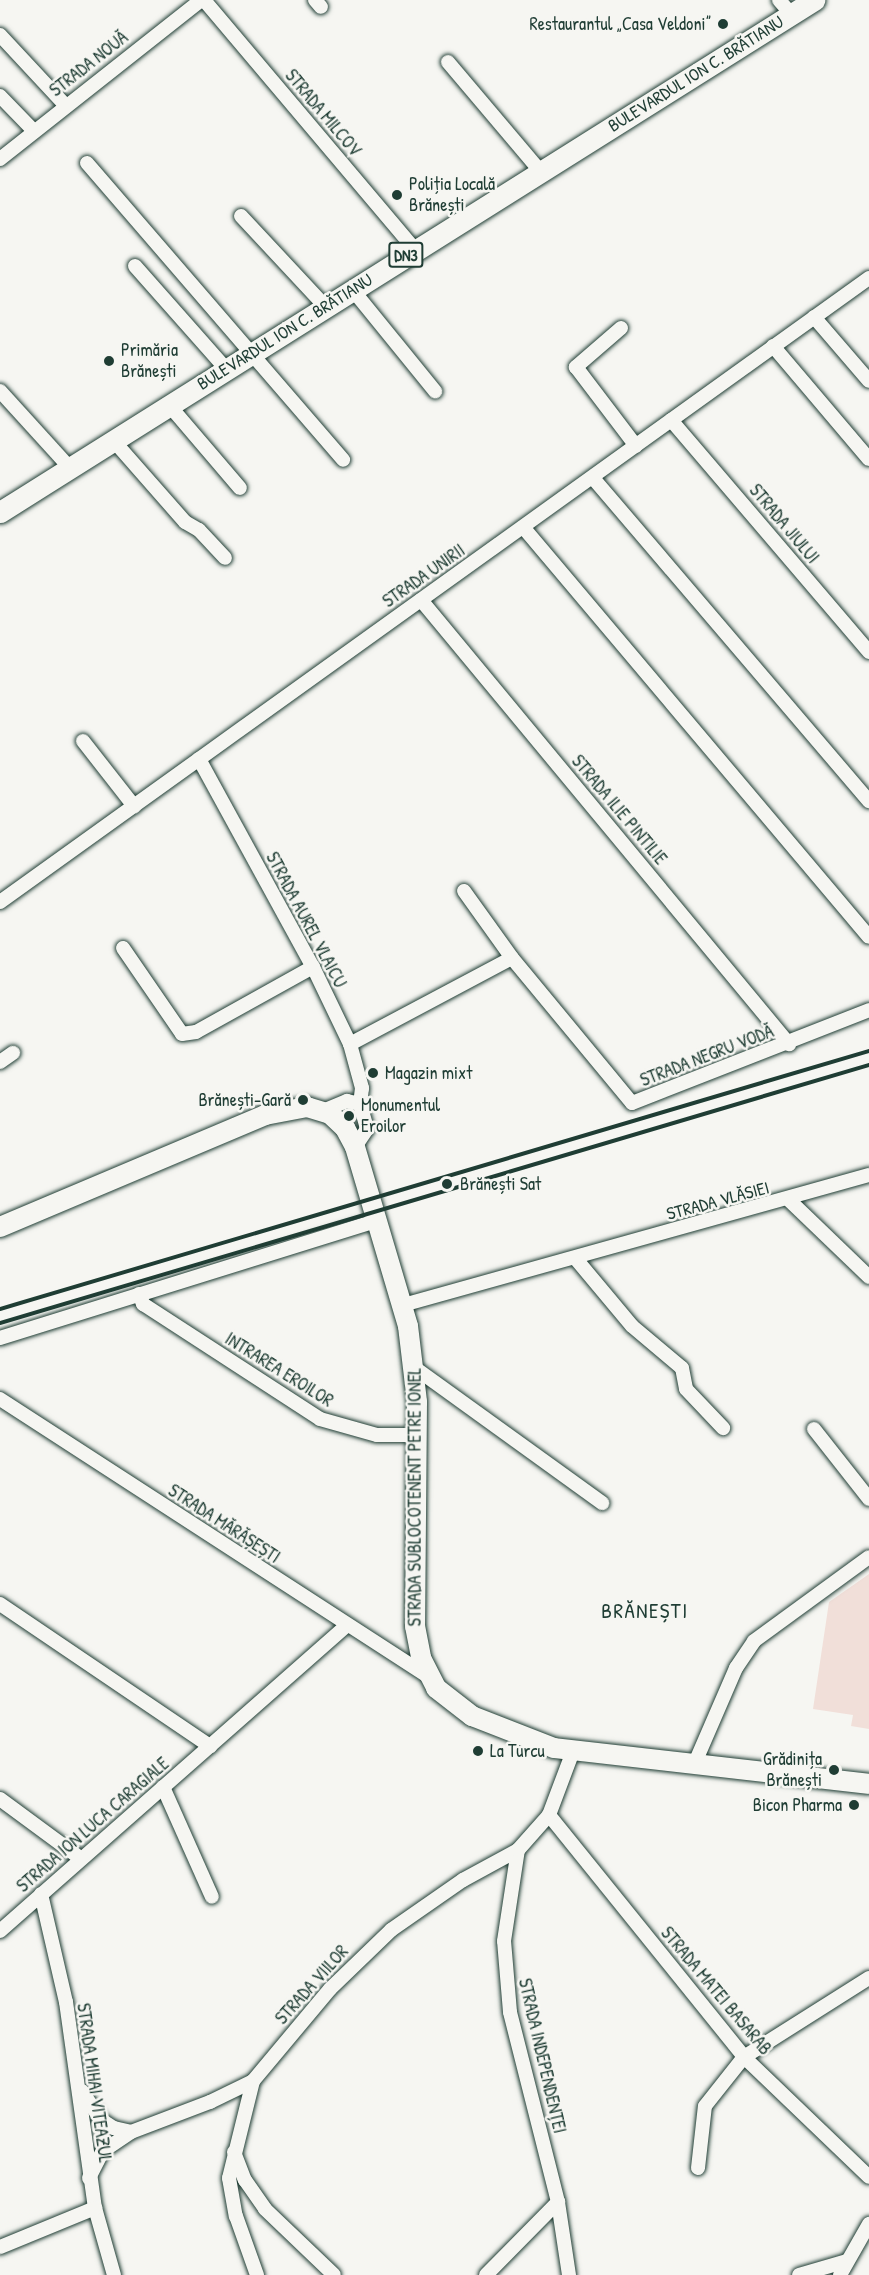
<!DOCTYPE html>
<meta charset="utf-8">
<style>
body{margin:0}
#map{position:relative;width:869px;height:2275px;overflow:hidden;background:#f6f6f2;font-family:"Patrick Hand",sans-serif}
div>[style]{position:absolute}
.built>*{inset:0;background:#f1dfd9}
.roads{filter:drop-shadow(0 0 2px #1f3d34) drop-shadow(0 0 2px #1f3d34)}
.minor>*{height:14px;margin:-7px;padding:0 7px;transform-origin:7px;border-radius:7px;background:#f6f6f2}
.secondary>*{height:20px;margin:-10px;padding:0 10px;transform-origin:10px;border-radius:10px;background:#f6f6f2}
.primary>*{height:21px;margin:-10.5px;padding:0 10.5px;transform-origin:10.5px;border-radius:10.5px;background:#f6f6f2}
.rail>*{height:4px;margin:-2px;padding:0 2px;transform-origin:2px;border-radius:2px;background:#1f3d34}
.dots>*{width:16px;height:16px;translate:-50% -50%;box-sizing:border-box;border:3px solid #f6f6f2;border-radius:50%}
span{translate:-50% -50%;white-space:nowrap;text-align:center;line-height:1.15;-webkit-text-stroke:5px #f6f6f2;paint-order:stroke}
.shield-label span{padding:2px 4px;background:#f6f6f2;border:2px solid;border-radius:4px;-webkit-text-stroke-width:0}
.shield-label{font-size:16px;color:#1f3d34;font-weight:700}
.poi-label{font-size:18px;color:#1f3d34}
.right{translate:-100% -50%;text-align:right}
.left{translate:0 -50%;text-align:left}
.street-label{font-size:18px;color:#1f3d34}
.quarter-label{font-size:21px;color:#1f3d34;letter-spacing:1.5px}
</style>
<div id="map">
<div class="built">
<div style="clip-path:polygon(869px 1574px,869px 1729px,851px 1726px,853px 1715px,813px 1709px,829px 1602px)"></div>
</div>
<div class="roads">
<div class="minor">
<div style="left:204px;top:0;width:327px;rotate:49.8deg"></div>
<div style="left:315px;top:0;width:9px;rotate:49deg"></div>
<div style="left:779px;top:0;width:18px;rotate:49deg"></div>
<div style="left:0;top:35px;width:96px;rotate:47.1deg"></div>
<div style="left:448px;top:62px;width:143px;rotate:49.8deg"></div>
<div style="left:0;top:96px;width:47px;rotate:45.9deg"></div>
<div style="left:0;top:159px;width:256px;rotate:-38.3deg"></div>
<div style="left:87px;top:163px;width:392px;rotate:49.2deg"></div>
<div style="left:241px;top:216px;width:123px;rotate:47deg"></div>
<div style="left:135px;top:266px;width:137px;rotate:48.5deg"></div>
<div style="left:352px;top:289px;width:132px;rotate:50.9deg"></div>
<div style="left:814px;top:317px;width:84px;rotate:49.3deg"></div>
<div style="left:621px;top:328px;width:60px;rotate:139.1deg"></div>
<div style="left:576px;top:367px;width:99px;rotate:52.8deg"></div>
<div style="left:773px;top:346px;width:148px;rotate:49.7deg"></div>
<div style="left:0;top:391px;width:104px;rotate:47.7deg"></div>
<div style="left:169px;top:405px;width:109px;rotate:49.5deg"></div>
<div style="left:671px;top:420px;width:305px;rotate:49.5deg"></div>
<div style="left:113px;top:440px;width:109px;rotate:48.7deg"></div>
<div style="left:185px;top:522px;width:16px;rotate:30deg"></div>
<div style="left:199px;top:530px;width:38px;rotate:47deg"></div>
<div style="left:593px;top:478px;width:425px;rotate:49.5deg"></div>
<div style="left:523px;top:527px;width:536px;rotate:49.84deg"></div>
<div style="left:421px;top:600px;width:577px;rotate:50.35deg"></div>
<div style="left:83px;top:741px;width:83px;rotate:51.9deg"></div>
<div style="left:199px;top:759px;width:237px;rotate:61.3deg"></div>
<div style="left:313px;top:967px;width:85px;rotate:64.3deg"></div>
<div style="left:350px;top:1044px;width:46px;rotate:74.7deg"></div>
<div style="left:362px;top:1088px;width:16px;rotate:97deg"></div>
<div style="left:464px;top:891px;width:82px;rotate:54.4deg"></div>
<div style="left:512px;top:958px;width:188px;rotate:50.4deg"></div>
<div style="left:632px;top:1103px;width:255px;rotate:-21.4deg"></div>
<div style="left:0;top:902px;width:1070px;rotate:-35.68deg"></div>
<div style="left:123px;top:948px;width:104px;rotate:55.5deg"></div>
<div style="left:182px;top:1034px;width:14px;rotate:-8deg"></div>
<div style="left:196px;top:1032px;width:134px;rotate:-29.1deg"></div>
<div style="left:350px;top:1044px;width:183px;rotate:-28deg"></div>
<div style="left:0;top:1062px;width:16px;rotate:-35deg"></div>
<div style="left:323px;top:1111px;width:26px;rotate:-23deg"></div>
<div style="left:347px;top:1101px;width:13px;rotate:13deg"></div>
<div style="left:360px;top:1104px;width:26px;rotate:74deg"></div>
<div style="left:367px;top:1129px;width:22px;rotate:124deg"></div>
<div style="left:789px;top:1200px;width:111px;rotate:43.9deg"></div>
<div style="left:576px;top:1259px;width:87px;rotate:50.1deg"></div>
<div style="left:632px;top:1326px;width:65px;rotate:40deg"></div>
<div style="left:682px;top:1368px;width:21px;rotate:79deg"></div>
<div style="left:686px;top:1389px;width:54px;rotate:46.5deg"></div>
<div style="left:139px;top:1294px;width:11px;rotate:68deg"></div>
<div style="left:143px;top:1304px;width:211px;rotate:33deg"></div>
<div style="left:320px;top:1419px;width:59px;rotate:15.7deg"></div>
<div style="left:377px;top:1435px;width:40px"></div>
<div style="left:403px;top:1305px;width:484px;rotate:-15.6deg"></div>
<div style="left:0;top:1338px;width:396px;rotate:-17.3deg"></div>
<div style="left:415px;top:1368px;width:231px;rotate:35.8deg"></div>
<div style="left:0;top:1399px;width:511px;rotate:32.94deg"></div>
<div style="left:814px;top:1429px;width:89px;rotate:51.8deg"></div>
<div style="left:0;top:1604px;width:254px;rotate:34.1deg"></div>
<div style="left:694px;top:1765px;width:106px;rotate:-66.6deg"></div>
<div style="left:736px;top:1668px;width:32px;rotate:-56deg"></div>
<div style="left:754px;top:1641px;width:142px;rotate:-36.1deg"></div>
<div style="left:163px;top:1787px;width:120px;rotate:66deg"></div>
<div style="left:0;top:1799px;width:99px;rotate:36.4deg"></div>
<div style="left:549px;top:1815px;width:311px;rotate:51.1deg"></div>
<div style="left:744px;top:2057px;width:173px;rotate:43.8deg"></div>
<div style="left:41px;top:1894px;width:111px;rotate:77deg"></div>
<div style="left:66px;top:2002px;width:208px;rotate:82deg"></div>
<div style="left:95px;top:2208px;width:70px;rotate:74.2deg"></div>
<div style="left:0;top:1931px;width:461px;rotate:-41.4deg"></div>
<div style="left:253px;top:2081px;width:100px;rotate:103.9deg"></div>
<div style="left:229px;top:2178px;width:39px;rotate:80deg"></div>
<div style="left:236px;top:2216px;width:63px;rotate:70.4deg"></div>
<div style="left:82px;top:2091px;width:33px;rotate:57deg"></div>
<div style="left:100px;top:2119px;width:17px;rotate:33deg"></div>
<div style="left:114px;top:2128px;width:17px;rotate:13deg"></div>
<div style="left:234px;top:2152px;width:30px;rotate:69deg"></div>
<div style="left:245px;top:2180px;width:35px;rotate:55deg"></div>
<div style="left:265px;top:2209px;width:95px;rotate:43.7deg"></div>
<div style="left:698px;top:2168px;width:62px;rotate:-83.6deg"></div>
<div style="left:705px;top:2106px;width:63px;rotate:-51.5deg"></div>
<div style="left:744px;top:2057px;width:148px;rotate:-32.3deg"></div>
<div style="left:89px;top:2178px;width:30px;rotate:-63deg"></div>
<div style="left:103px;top:2151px;width:34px;rotate:-34deg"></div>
<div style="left:131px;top:2132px;width:85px;rotate:-20.8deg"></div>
<div style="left:210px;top:2102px;width:48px;rotate:-26deg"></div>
<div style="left:253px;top:2081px;width:120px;rotate:-50.1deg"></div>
<div style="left:330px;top:1989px;width:85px;rotate:-44deg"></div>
<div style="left:391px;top:1930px;width:88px;rotate:-34.8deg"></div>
<div style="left:463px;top:1880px;width:63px;rotate:-28.6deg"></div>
<div style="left:0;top:2247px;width:103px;rotate:-22.3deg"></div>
<div style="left:486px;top:2275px;width:103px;rotate:-45.4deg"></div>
<div style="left:569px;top:2275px;width:74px;rotate:-98.6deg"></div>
<div style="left:558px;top:2202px;width:196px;rotate:-104.2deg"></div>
<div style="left:510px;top:2012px;width:71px;rotate:-94.8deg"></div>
<div style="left:504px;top:1941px;width:92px;rotate:-81.3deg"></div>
<div style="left:518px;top:1850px;width:47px;rotate:-48.5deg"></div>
<div style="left:549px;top:1815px;width:68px;rotate:-69.4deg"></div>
<div style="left:799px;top:2275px;width:50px;rotate:-16.3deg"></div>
<div style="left:840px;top:2275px;width:59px;rotate:-60.4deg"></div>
</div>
<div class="secondary">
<div style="left:0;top:1227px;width:288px;rotate:-22.9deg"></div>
<div style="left:265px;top:1115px;width:43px;rotate:-10.8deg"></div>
<div style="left:307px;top:1107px;width:24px;rotate:17deg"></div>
<div style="left:330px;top:1114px;width:21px;rotate:43deg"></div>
<div style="left:345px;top:1128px;width:21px;rotate:62deg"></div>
<div style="left:355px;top:1147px;width:187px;rotate:73.5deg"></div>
<div style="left:408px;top:1326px;width:77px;rotate:83.2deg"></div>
<div style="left:417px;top:1402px;width:224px;rotate:90.5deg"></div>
<div style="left:415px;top:1626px;width:33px;rotate:79deg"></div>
<div style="left:421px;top:1658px;width:34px;rotate:63deg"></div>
<div style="left:436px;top:1688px;width:46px;rotate:37.9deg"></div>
<div style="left:472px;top:1716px;width:88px;rotate:21.3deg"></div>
<div style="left:554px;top:1748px;width:317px;rotate:6.5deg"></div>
</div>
<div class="primary">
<div style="left:0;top:512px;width:962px;rotate:-32.17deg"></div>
</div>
</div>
<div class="rail">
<div style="left:0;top:1309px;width:906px;rotate:-16.54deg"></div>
<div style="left:0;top:1323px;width:906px;rotate:-16.54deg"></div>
</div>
<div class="dots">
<div style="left:723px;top:24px;background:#1f3d34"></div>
<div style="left:397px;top:195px;background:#1f3d34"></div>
<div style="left:109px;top:361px;background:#1f3d34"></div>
<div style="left:373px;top:1073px;background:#1f3d34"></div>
<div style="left:303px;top:1100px;background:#1f3d34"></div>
<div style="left:349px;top:1116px;background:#1f3d34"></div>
<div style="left:447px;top:1184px;background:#1f3d34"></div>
<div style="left:478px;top:1751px;background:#1f3d34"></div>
<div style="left:834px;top:1770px;background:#1f3d34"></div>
<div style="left:854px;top:1805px;background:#1f3d34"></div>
</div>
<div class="shield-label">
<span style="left:406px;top:255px">DN3</span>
</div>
<div class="poi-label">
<span class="right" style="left:711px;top:24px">Restaurantul „Casa Veldoni”</span>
<span class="left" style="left:409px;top:195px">Poliția Locală<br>Brănești</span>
<span class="left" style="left:121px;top:361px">Primăria<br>Brănești</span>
<span class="left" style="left:385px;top:1073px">Magazin mixt</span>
<span class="right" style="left:291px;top:1100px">Brănești-Gară</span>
<span class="left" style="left:361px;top:1116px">Monumentul<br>Eroilor</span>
<span class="left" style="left:460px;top:1184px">Brănești Sat</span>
<span class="left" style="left:490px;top:1751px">La Turcu</span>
<span class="right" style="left:822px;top:1770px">Grădinița<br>Brănești</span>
<span class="right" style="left:842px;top:1805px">Bicon Pharma</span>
</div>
<div class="street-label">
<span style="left:89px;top:64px;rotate:-38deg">STRADA NOUĂ</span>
<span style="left:696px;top:74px;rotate:-32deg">BULEVARDUL ION C. BRĂTIANU</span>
<span style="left:323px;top:113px;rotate:50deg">STRADA MILCOV</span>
<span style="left:285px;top:332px;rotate:-32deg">BULEVARDUL ION C. BRĂTIANU</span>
<span style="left:784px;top:524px;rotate:50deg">STRADA JIULUI</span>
<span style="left:424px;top:576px;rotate:-35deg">STRADA UNIRII</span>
<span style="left:619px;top:810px;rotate:50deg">STRADA ILIE PINTILIE</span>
<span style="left:306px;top:920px;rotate:62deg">STRADA AUREL VLAICU</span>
<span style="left:707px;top:1056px;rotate:-21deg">STRADA NEGRU VODĂ</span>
<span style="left:718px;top:1201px;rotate:-15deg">STRADA VLĂSIEI</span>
<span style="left:279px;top:1370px;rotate:32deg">INTRAREA EROILOR</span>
<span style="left:415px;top:1497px;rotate:-90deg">STRADA SUBLOCOTENENT PETRE IONEL</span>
<span style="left:224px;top:1524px;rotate:33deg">STRADA MĂRĂȘEȘTI</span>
<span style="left:93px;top:1825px;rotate:-41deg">STRADA ION LUCA CARAGIALE</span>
<span style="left:312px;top:1985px;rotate:-48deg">STRADA VIILOR</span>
<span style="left:716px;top:1991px;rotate:50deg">STRADA MATEI BASARAB</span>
<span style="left:542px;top:2056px;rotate:77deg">STRADA INDEPENDENȚEI</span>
<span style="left:94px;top:2083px;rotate:82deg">STRADA MIHAI VITEAZUL</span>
</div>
<div class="quarter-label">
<span style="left:645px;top:1611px">BRĂNEȘTI</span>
</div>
</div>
